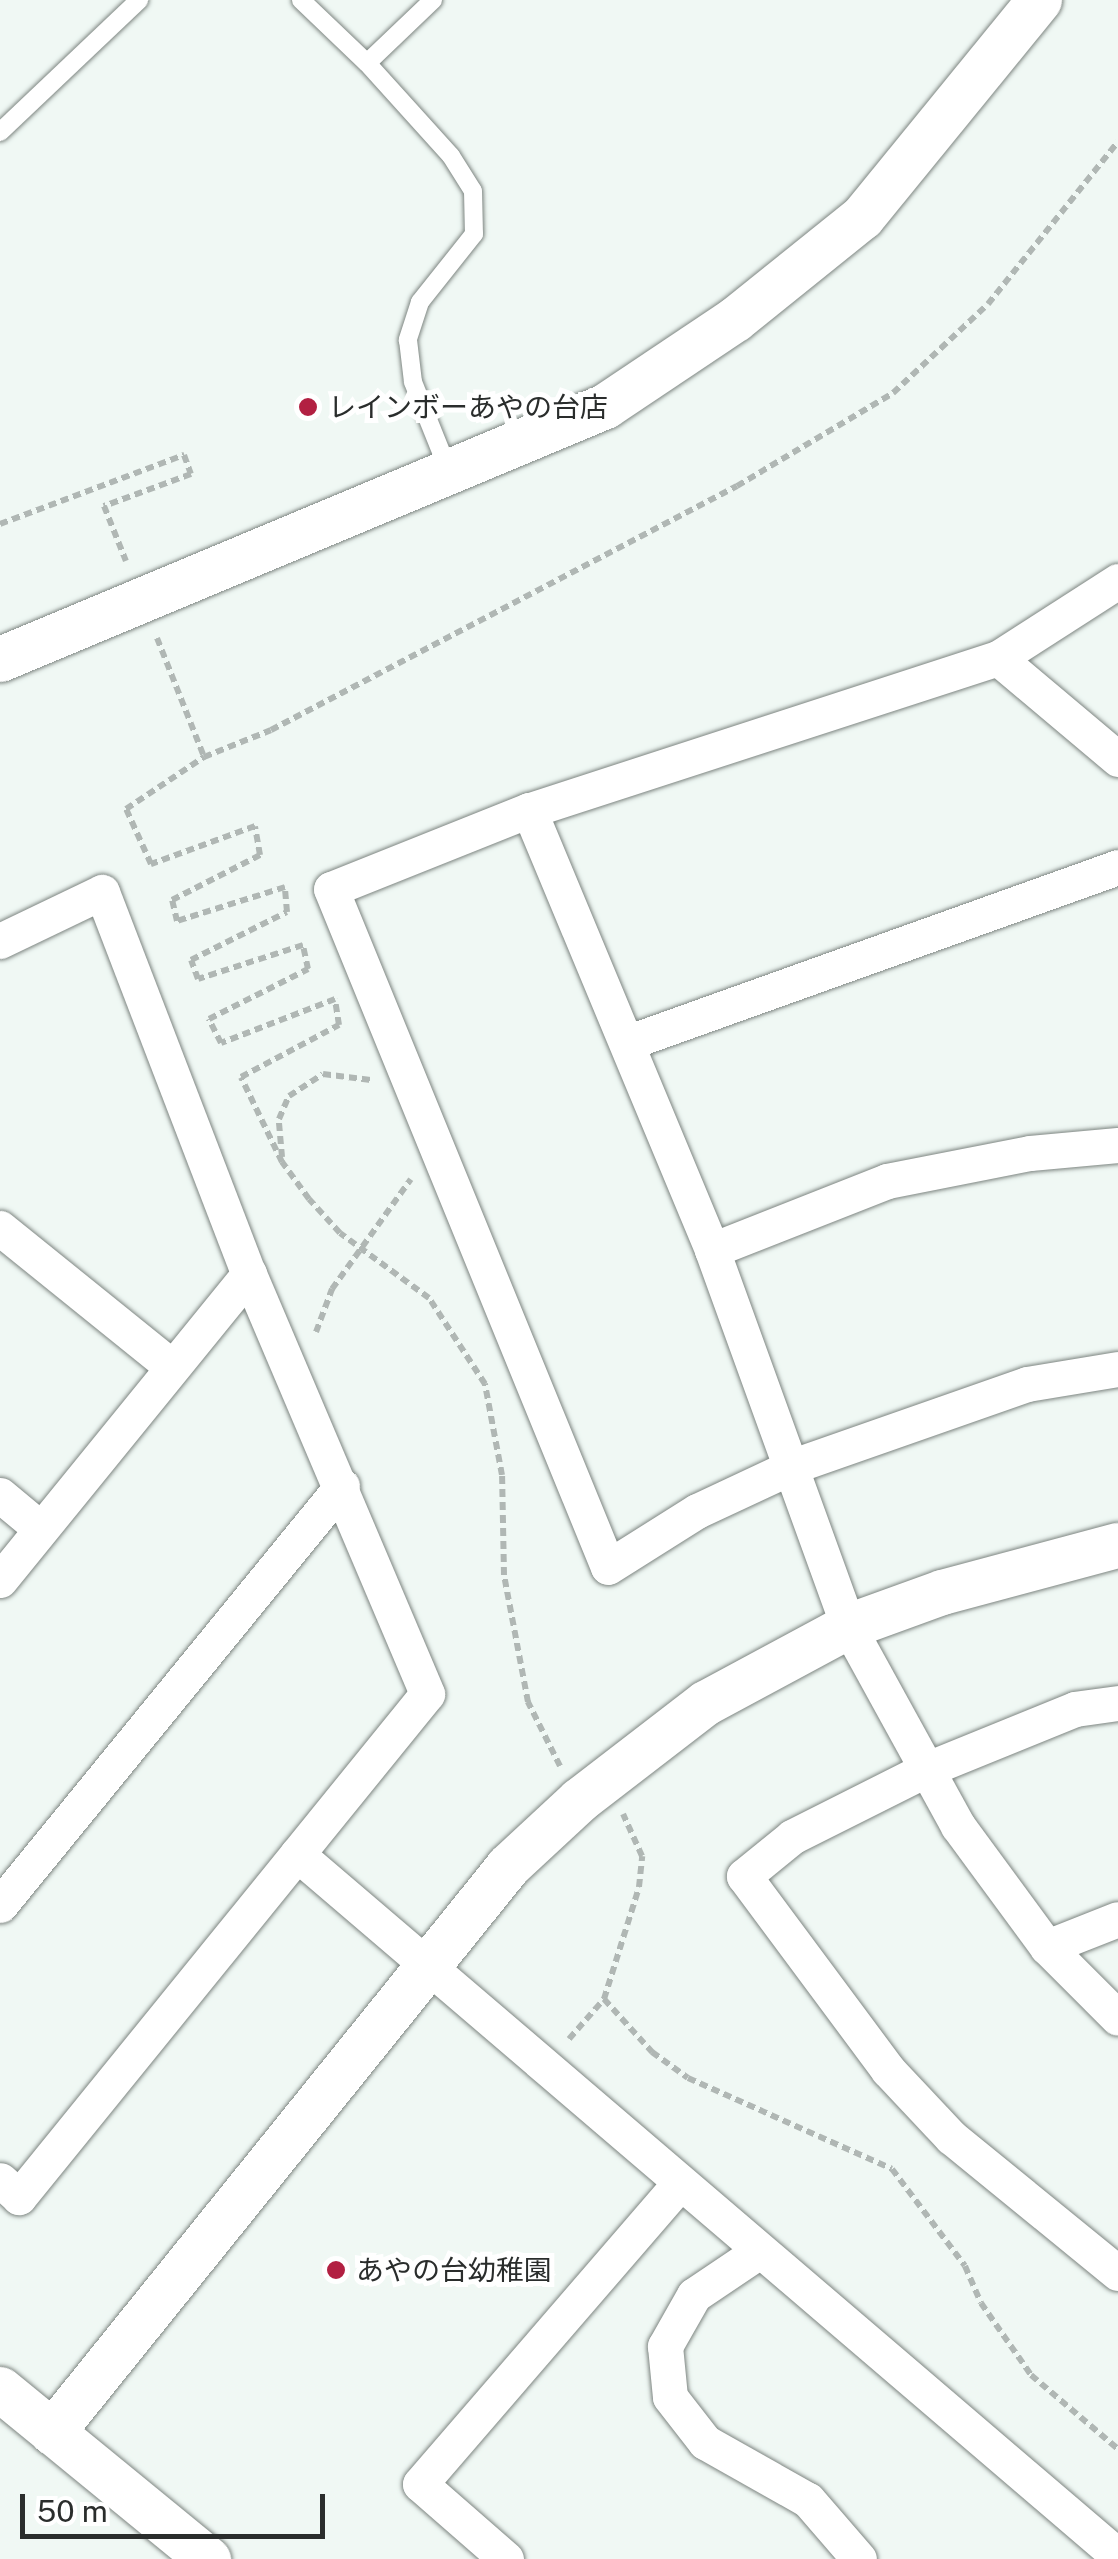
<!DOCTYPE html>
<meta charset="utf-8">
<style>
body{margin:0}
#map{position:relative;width:1118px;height:2559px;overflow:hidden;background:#f0f8f4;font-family:"Public Sans","Noto Sans JP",sans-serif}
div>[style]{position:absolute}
.path>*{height:6px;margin-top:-3px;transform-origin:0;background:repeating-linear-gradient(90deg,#b0b7b4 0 8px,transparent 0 13px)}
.roads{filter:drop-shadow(0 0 2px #7d8581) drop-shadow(0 0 2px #7d8581)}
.service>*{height:18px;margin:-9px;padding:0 9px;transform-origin:9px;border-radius:9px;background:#fff}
.minor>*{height:35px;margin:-17.5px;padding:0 17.5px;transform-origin:17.5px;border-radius:17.5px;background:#fff}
.tertiary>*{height:45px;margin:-22.5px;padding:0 22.5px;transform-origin:22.5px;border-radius:22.5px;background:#fff}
.dots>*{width:28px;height:28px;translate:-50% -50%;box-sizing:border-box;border:5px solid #fff;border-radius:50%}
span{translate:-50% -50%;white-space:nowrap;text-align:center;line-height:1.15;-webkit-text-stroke:10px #fff;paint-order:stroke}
.poi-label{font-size:28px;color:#2a2d2c}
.left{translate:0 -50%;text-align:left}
.scale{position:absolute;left:20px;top:2494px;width:305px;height:45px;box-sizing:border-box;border:5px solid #2a2d2c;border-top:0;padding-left:12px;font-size:30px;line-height:35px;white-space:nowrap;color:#2a2d2c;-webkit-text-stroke:8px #fff;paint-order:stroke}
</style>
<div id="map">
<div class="path">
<div style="left:0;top:524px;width:197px;rotate:-20.6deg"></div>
<div style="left:184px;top:455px;width:20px;rotate:70deg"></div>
<div style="left:191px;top:474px;width:93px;rotate:159.8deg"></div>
<div style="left:104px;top:506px;width:59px;rotate:68.2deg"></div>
<div style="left:157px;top:638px;width:128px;rotate:68.4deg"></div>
<div style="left:282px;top:1157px;width:38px;rotate:-95deg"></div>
<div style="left:279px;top:1119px;width:25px;rotate:-67deg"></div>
<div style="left:289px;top:1096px;width:40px;rotate:-32.9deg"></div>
<div style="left:323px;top:1074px;width:48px;rotate:7.1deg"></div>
<div style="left:316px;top:1332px;width:46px;rotate:-69.6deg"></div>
<div style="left:332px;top:1289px;width:135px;rotate:-54.3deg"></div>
<div style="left:560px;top:1766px;width:72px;rotate:-116.6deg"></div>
<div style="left:528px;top:1702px;width:129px;rotate:-100.7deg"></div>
<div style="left:504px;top:1575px;width:100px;rotate:-91.1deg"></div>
<div style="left:502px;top:1475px;width:93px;rotate:-100.6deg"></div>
<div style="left:485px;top:1384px;width:103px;rotate:-123.1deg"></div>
<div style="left:429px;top:1298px;width:110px;rotate:-143.9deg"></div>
<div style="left:340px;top:1233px;width:46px;rotate:-132.4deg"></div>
<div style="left:309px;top:1199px;width:46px;rotate:-126.1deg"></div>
<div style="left:282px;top:1162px;width:94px;rotate:-115.8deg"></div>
<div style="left:241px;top:1077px;width:111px;rotate:-28deg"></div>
<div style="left:339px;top:1025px;width:26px;rotate:-99deg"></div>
<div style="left:335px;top:999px;width:122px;rotate:158.9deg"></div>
<div style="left:221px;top:1043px;width:27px;rotate:-117deg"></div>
<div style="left:209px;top:1019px;width:111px;rotate:-26.8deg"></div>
<div style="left:308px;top:969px;width:25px;rotate:-102deg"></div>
<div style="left:303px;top:945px;width:110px;rotate:162.1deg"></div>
<div style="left:198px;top:979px;width:20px;rotate:-110deg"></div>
<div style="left:191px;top:960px;width:107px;rotate:-26.6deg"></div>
<div style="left:287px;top:912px;width:25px;rotate:-95deg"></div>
<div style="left:285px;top:887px;width:113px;rotate:162.5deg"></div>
<div style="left:177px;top:921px;width:22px;rotate:-103deg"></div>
<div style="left:172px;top:900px;width:99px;rotate:-27.1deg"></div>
<div style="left:260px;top:855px;width:29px;rotate:-100deg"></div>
<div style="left:255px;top:826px;width:111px;rotate:159.9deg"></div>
<div style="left:151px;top:864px;width:60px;rotate:-114.4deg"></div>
<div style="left:126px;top:809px;width:94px;rotate:-33.7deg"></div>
<div style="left:204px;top:757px;width:72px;rotate:-21.9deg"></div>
<div style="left:271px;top:730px;width:526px;rotate:-27.64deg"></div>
<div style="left:737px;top:486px;width:182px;rotate:-30.8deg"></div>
<div style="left:893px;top:393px;width:130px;rotate:-43.1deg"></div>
<div style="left:988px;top:304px;width:208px;rotate:-51.3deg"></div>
<div style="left:604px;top:1999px;width:72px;rotate:47.8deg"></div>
<div style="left:652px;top:2052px;width:44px;rotate:35.8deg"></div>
<div style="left:688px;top:2078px;width:223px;rotate:24deg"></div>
<div style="left:892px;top:2169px;width:121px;rotate:53deg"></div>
<div style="left:965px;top:2266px;width:40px;rotate:66.6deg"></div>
<div style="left:981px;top:2303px;width:88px;rotate:55.2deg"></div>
<div style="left:1031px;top:2375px;width:114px;rotate:40.4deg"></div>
<div style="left:569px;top:2039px;width:53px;rotate:-48.8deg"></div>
<div style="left:604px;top:1999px;width:117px;rotate:-72.6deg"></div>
<div style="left:639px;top:1887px;width:31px;rotate:-84deg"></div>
<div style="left:642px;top:1856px;width:46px;rotate:-114.3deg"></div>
</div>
<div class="roads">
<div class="service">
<div style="left:301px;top:0;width:91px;rotate:43.7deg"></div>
<div style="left:433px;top:0;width:91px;rotate:136.3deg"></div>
<div style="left:367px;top:63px;width:125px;rotate:47.9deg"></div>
<div style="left:451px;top:156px;width:41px;rotate:57.8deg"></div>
<div style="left:473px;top:191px;width:43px;rotate:88.7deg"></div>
<div style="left:474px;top:234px;width:87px;rotate:128.5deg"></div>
<div style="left:420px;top:302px;width:40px;rotate:108deg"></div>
<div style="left:408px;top:340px;width:42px;rotate:83.2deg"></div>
<div style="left:413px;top:382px;width:94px;rotate:68.1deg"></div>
<div style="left:0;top:132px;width:192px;rotate:-43.5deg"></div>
</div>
<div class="minor">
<div style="left:1118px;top:581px;width:143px;rotate:147.3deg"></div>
<div style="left:998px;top:658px;width:493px;rotate:162deg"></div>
<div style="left:529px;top:810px;width:213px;rotate:158.2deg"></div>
<div style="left:331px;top:889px;width:732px;rotate:67.78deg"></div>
<div style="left:608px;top:1567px;width:105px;rotate:-32.2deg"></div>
<div style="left:697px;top:1511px;width:106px;rotate:-25.1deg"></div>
<div style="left:793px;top:1466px;width:248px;rotate:-19.3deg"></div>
<div style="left:1027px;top:1384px;width:92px;rotate:-9.4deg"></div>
<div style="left:998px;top:658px;width:157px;rotate:40.1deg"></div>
<div style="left:529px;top:810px;width:477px;rotate:67.4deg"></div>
<div style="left:712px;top:1250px;width:400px;rotate:70.1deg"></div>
<div style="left:848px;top:1626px;width:228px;rotate:61.2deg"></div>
<div style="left:958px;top:1826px;width:150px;rotate:53.7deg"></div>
<div style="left:1047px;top:1947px;width:100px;rotate:45deg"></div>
<div style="left:0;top:941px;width:113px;rotate:-25.7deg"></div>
<div style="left:102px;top:892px;width:409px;rotate:69deg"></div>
<div style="left:249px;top:1274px;width:456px;rotate:67deg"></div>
<div style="left:427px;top:1694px;width:648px;rotate:129.05deg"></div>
<div style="left:19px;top:2197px;width:25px;rotate:-138deg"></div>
<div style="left:629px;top:1042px;width:519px;rotate:-19.69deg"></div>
<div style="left:0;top:1228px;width:221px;rotate:38.9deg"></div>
<div style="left:712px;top:1250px;width:188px;rotate:-21.5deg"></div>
<div style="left:887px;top:1181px;width:146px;rotate:-11.1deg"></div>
<div style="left:1030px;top:1153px;width:88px;rotate:-5.2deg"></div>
<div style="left:0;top:1495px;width:53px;rotate:39.7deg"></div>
<div style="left:0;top:1580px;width:395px;rotate:-50.9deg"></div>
<div style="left:1118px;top:1703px;width:43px;rotate:172.1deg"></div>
<div style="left:1075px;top:1709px;width:162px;rotate:157.9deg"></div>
<div style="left:925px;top:1770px;width:149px;rotate:153.3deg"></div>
<div style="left:792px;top:1837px;width:62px;rotate:140.9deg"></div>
<div style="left:744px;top:1876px;width:242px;rotate:53.4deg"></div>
<div style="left:888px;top:2070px;width:92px;rotate:46.8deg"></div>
<div style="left:951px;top:2137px;width:215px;rotate:39.2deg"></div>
<div style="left:297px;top:1854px;width:1080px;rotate:40.53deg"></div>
<div style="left:0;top:1905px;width:541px;rotate:-50.78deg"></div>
<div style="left:1047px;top:1947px;width:76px;rotate:-21.5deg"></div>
<div style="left:758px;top:2252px;width:77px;rotate:146.1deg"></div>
<div style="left:694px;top:2295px;width:59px;rotate:119.6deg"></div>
<div style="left:665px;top:2346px;width:51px;rotate:84.4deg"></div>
<div style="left:670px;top:2397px;width:57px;rotate:52.1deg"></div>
<div style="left:705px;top:2442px;width:118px;rotate:29.4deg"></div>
<div style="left:808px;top:2500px;width:78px;rotate:49.2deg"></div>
<div style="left:506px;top:2559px;width:114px;rotate:-138.9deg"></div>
<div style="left:420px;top:2484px;width:395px;rotate:-49.2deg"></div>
</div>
<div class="tertiary">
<div style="left:0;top:659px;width:656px;rotate:-22.69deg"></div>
<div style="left:605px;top:406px;width:156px;rotate:-33.8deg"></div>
<div style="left:735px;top:319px;width:163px;rotate:-38.8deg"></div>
<div style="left:862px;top:217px;width:280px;rotate:-50.8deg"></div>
<div style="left:0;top:2389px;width:269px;rotate:39.3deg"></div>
<div style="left:52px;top:2432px;width:727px;rotate:-51.14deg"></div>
<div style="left:508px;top:1866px;width:97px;rotate:-42.9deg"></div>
<div style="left:579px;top:1800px;width:159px;rotate:-37.6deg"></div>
<div style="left:705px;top:1703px;width:162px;rotate:-28.3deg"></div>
<div style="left:848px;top:1626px;width:100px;rotate:-19.9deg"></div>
<div style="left:942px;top:1592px;width:182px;rotate:-15deg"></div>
</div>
</div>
<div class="dots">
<div style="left:308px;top:407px;background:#b22042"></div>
<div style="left:336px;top:2270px;background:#b22042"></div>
</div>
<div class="poi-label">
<span class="left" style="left:328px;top:407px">レインボーあやの台店</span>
<span class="left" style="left:356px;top:2270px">あやの台幼稚園</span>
</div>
<div class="scale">50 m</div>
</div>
